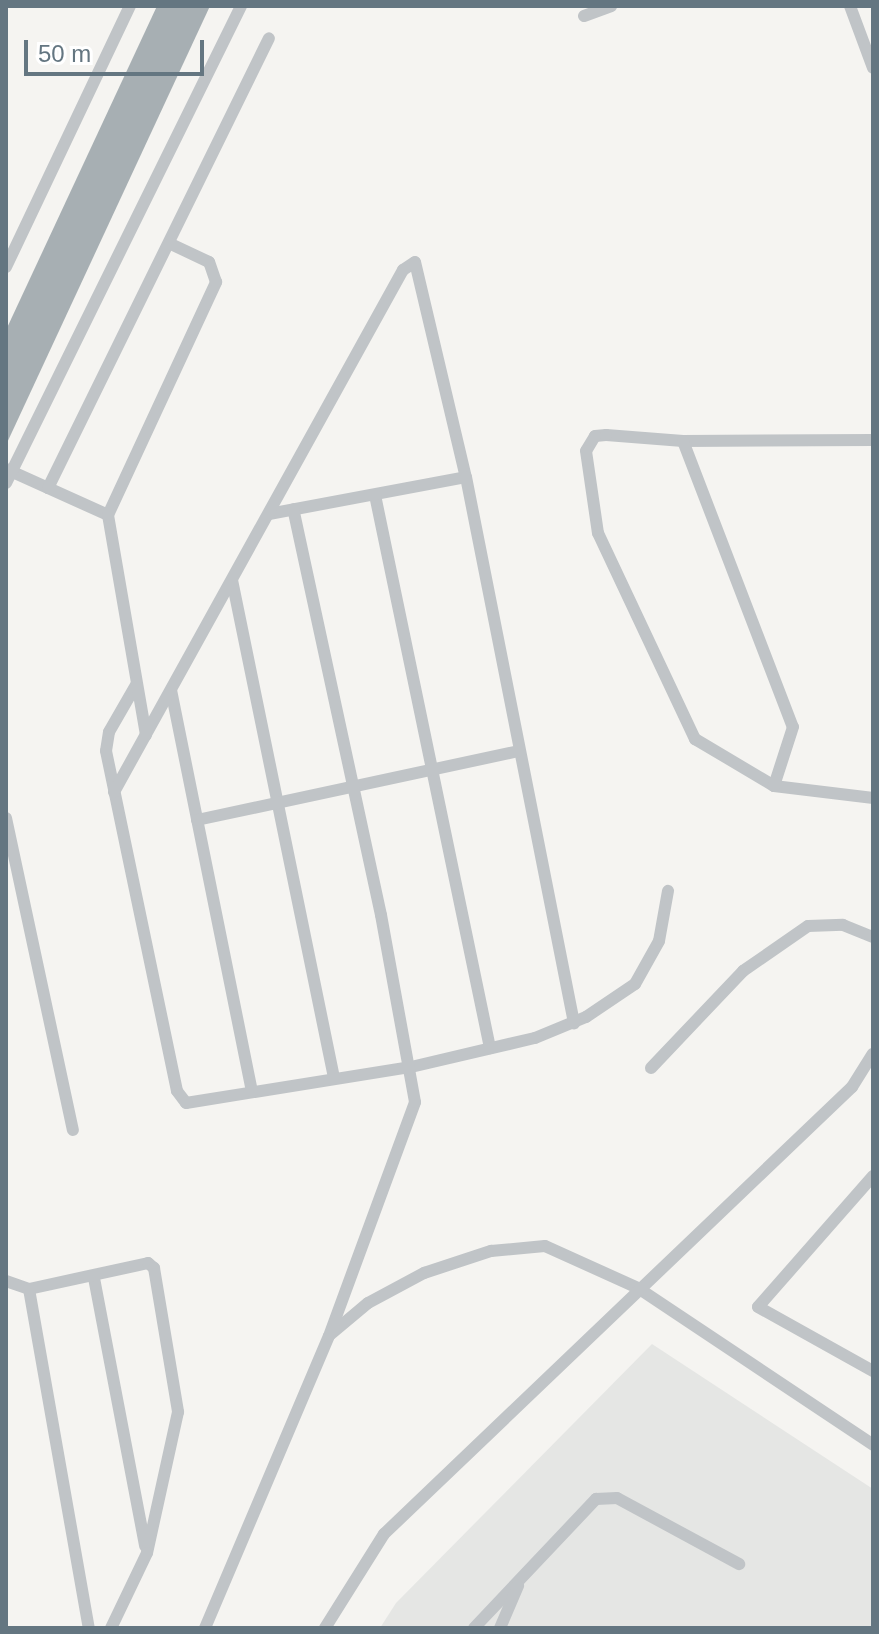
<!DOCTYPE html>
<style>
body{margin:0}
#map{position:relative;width:879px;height:1634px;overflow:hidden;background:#f5f4f1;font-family:Arial,sans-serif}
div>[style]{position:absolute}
.built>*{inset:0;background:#e5e6e4}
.building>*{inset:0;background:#a7afb3}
.service>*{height:12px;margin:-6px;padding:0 6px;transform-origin:6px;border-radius:6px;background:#c0c4c7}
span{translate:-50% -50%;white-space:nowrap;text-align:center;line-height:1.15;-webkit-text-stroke:8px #fff;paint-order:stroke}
.frame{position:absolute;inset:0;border:8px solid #647681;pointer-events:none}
.scale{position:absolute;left:24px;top:40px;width:180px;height:36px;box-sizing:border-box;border:4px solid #647681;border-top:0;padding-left:10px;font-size:24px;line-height:28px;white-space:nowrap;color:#647681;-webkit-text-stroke:6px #fff;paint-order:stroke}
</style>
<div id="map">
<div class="built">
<div style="clip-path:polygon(652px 1344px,873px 1489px,873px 1628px,380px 1628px,396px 1603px)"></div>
</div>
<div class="building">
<div style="clip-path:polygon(157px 6px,210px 6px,6px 445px,6px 330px)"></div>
</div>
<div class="service">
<div style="left:850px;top:6px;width:66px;rotate:69.6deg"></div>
<div style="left:584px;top:16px;width:29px;rotate:-20deg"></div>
<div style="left:6px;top:267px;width:289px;rotate:-64.6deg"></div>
<div style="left:873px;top:440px;width:190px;rotate:179.7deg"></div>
<div style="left:683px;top:441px;width:77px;rotate:-175.5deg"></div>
<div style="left:606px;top:435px;width:11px;rotate:175deg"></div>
<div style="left:595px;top:436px;width:17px;rotate:121deg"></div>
<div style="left:586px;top:451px;width:83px;rotate:81.7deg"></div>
<div style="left:598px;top:533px;width:228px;rotate:64.8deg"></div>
<div style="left:695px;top:739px;width:92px;rotate:30.7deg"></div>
<div style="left:774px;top:786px;width:100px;rotate:6.9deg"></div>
<div style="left:683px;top:441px;width:306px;rotate:69deg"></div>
<div style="left:793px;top:727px;width:62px;rotate:107.9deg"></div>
<div style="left:6px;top:469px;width:112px;rotate:24.3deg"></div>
<div style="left:6px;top:483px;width:532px;rotate:-63.77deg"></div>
<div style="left:48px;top:488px;width:501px;rotate:-63.84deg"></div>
<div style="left:375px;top:495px;width:565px;rotate:78.25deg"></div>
<div style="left:269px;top:514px;width:200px;rotate:-10.6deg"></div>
<div style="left:232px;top:580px;width:508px;rotate:78.42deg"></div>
<div style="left:136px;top:685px;width:54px;rotate:119.9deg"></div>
<div style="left:109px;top:732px;width:19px;rotate:99deg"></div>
<div style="left:106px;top:751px;width:347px;rotate:78.2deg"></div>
<div style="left:177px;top:1091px;width:15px;rotate:53deg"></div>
<div style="left:186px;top:1103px;width:228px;rotate:-9.1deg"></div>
<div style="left:411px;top:1067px;width:127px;rotate:-13.2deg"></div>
<div style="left:535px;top:1038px;width:55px;rotate:-22.4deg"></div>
<div style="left:586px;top:1017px;width:59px;rotate:-34deg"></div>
<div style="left:635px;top:984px;width:49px;rotate:-60.8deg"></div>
<div style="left:659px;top:941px;width:51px;rotate:-79.8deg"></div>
<div style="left:171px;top:690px;width:410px;rotate:78.6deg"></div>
<div style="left:146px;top:735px;width:223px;rotate:-99.8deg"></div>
<div style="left:108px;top:515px;width:257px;rotate:-65.1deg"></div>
<div style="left:216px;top:282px;width:21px;rotate:-109deg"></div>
<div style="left:209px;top:262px;width:42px;rotate:-154.7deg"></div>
<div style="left:114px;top:792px;width:597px;rotate:-61.03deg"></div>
<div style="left:403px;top:270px;width:14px;rotate:-34deg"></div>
<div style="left:415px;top:262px;width:221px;rotate:76.7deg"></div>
<div style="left:466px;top:477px;width:557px;rotate:78.81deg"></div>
<div style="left:6px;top:818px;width:319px;rotate:77.9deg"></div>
<div style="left:197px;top:820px;width:328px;rotate:-12.1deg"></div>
<div style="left:651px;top:1068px;width:134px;rotate:-46.5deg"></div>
<div style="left:743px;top:971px;width:79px;rotate:-34.7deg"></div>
<div style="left:808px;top:926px;width:35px;rotate:-2deg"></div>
<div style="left:843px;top:925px;width:32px;rotate:22deg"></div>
<div style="left:873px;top:1176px;width:174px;rotate:131.3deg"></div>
<div style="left:758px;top:1307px;width:132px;rotate:29.1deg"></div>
<div style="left:94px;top:1278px;width:273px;rotate:79.2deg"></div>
<div style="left:6px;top:1281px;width:24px;rotate:19deg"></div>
<div style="left:29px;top:1289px;width:122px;rotate:-12.3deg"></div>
<div style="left:148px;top:1263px;width:8px;rotate:40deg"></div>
<div style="left:154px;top:1268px;width:146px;rotate:80.5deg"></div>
<div style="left:178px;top:1412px;width:144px;rotate:102.4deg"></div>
<div style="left:147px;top:1553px;width:83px;rotate:115.6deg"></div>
<div style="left:29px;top:1289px;width:344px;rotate:80deg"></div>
<div style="left:331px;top:1334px;width:48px;rotate:-40deg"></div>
<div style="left:368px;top:1303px;width:64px;rotate:-28.2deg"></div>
<div style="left:424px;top:1273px;width:71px;rotate:-18.2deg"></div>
<div style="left:491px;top:1251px;width:54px;rotate:-5.3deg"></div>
<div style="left:545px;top:1246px;width:102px;rotate:24.3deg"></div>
<div style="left:638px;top:1288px;width:283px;rotate:33.7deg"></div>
<div style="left:205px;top:1628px;width:317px;rotate:-67deg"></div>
<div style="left:329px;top:1336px;width:249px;rotate:-69.8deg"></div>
<div style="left:415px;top:1102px;width:190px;rotate:-100.3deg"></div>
<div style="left:381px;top:915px;width:415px;rotate:-102.2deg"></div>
<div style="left:325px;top:1628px;width:111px;rotate:-57.9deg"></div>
<div style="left:384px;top:1534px;width:647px;rotate:-43.69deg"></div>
<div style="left:852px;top:1087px;width:39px;rotate:-58deg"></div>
<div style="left:474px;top:1628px;width:178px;rotate:-46.6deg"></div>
<div style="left:596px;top:1499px;width:21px;rotate:-3deg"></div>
<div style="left:617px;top:1498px;width:139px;rotate:28.4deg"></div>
<div style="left:500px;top:1628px;width:46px;rotate:-66.8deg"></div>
</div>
<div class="frame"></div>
<div class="scale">50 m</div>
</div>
